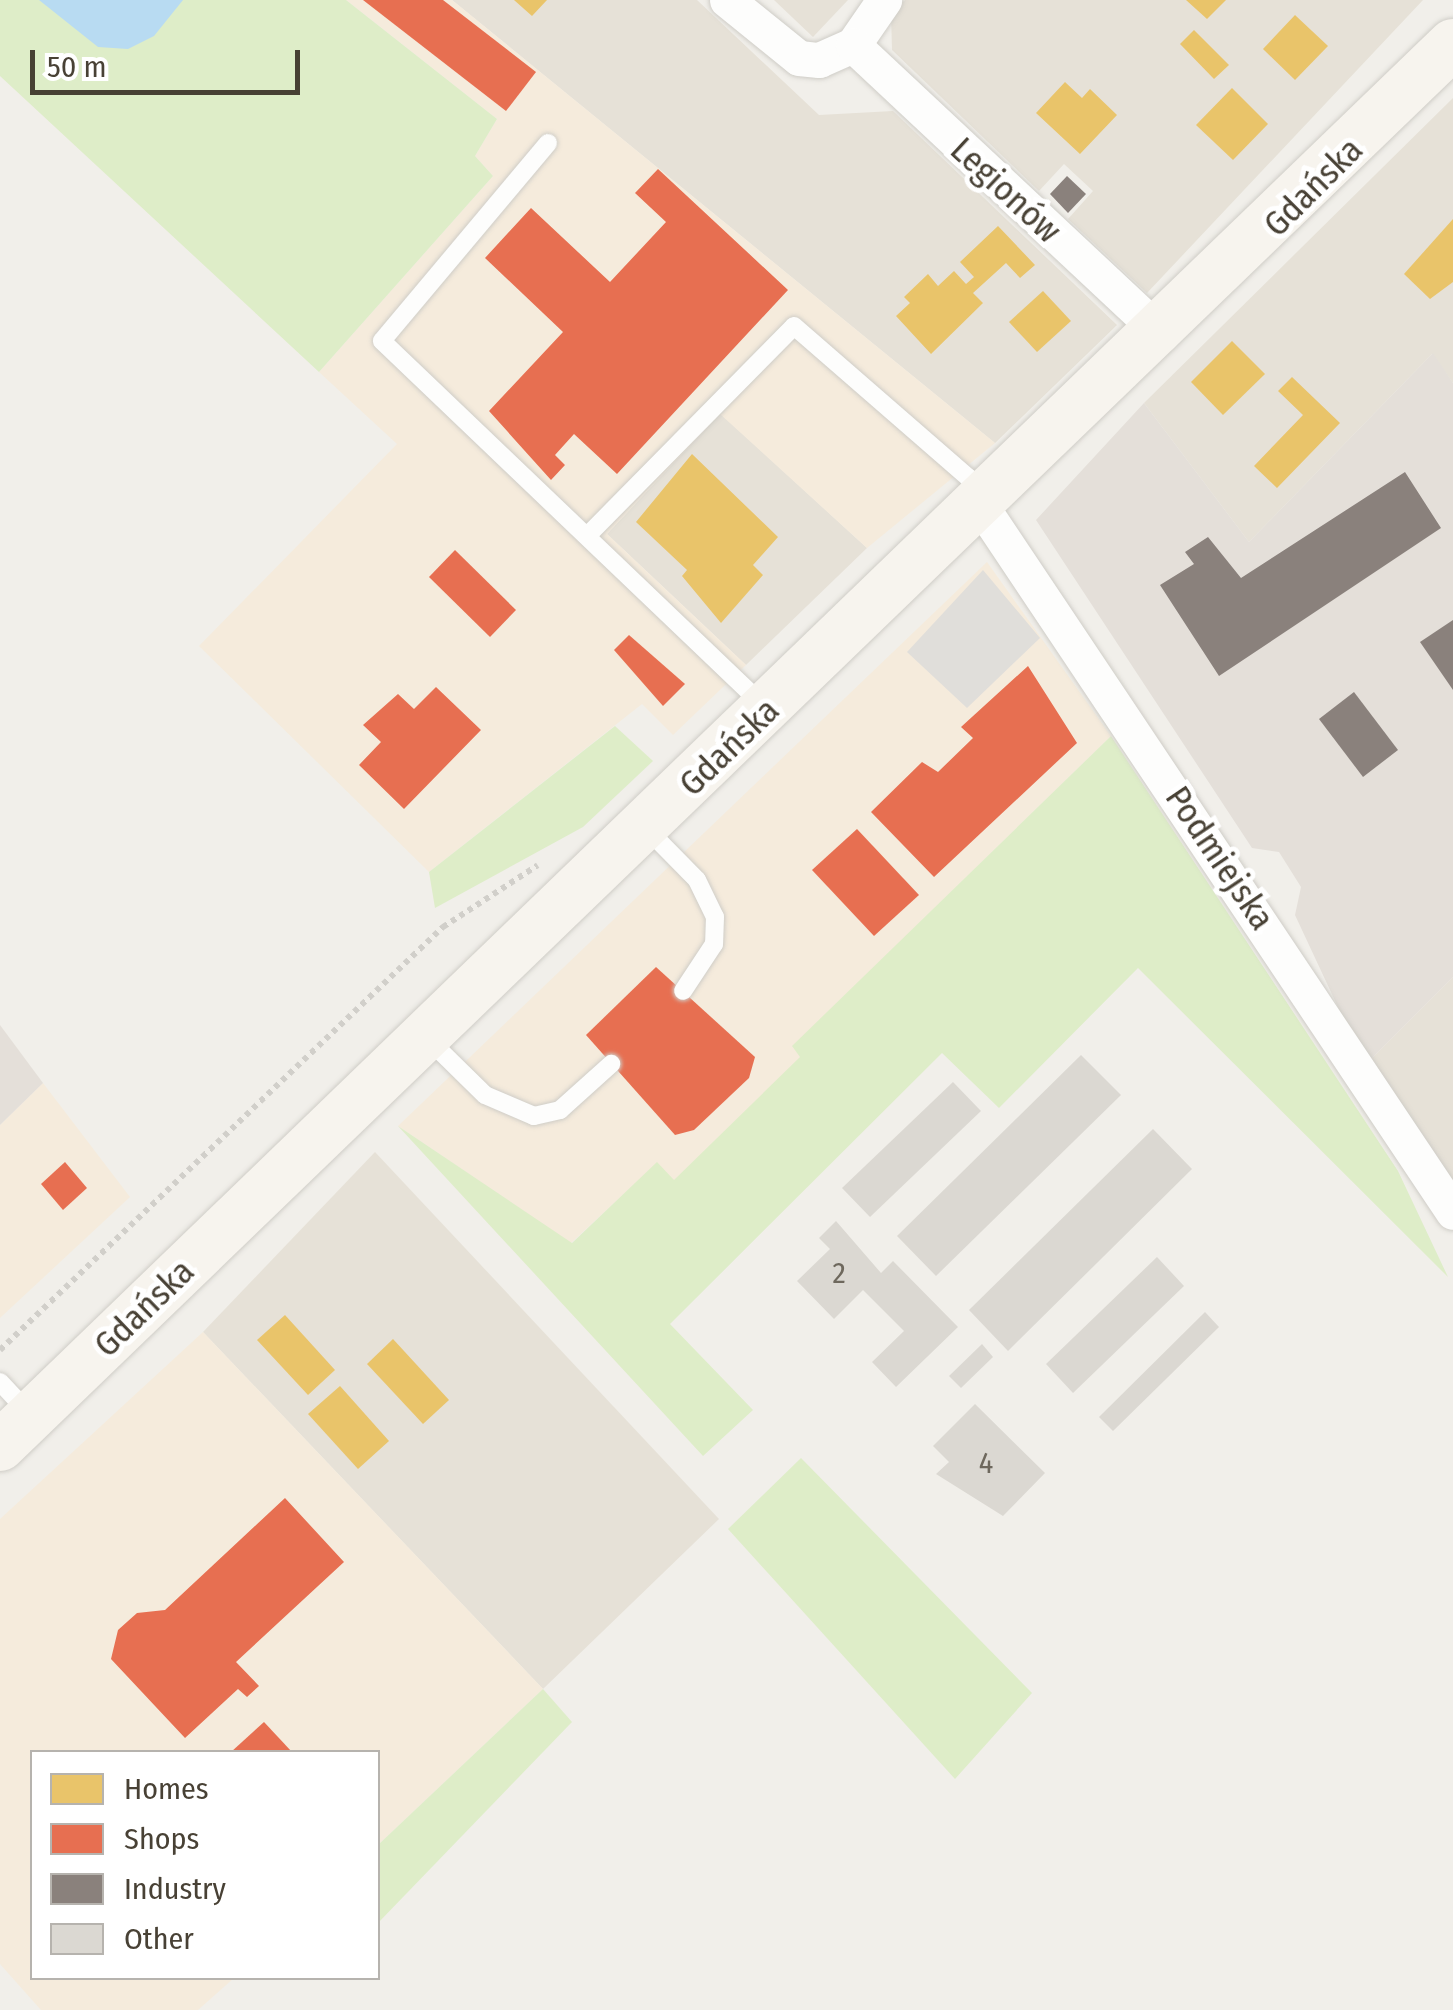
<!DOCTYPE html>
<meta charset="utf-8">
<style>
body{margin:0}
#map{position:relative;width:1453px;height:2010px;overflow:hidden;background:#f1efea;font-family:"Fira Sans Condensed",sans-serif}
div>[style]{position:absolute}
.residential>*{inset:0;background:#e6e1d7}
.commercial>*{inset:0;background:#f5ebdc}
.industrial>*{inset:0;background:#e4dfd9}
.green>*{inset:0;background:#deedc8}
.parking>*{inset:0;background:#e0deda}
.water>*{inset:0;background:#b8dbf2}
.homes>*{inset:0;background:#e9c46a}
.shops>*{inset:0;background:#e76f51}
.industry>*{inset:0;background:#8a817c}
.building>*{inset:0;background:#dbd8d2}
.path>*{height:6px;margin-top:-3px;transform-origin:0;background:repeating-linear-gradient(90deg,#d1cfca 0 5px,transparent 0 10px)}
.roads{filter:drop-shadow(0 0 2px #cfcdc7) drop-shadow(0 0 2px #cfcdc7)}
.lane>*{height:18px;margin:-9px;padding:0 9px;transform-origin:9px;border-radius:9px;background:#fdfdfc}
.street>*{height:35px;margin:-17.5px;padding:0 17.5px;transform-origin:17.5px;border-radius:17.5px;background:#fdfdfc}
.secondary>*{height:50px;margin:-25px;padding:0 25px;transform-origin:25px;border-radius:25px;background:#f7f4ee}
span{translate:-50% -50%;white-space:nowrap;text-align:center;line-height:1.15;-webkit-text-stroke:10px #fff;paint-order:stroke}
.number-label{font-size:30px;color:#6e685d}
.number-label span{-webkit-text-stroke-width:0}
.street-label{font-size:35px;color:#484135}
.legend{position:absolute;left:30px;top:1750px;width:350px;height:230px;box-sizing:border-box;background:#fff;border:2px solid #b6b3ae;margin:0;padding:12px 18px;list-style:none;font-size:30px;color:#484135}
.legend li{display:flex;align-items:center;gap:20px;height:50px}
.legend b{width:50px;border:2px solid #b6b3ae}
.scale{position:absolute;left:30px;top:50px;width:270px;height:45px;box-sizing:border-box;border:5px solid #484135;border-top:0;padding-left:12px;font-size:30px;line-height:35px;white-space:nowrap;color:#484135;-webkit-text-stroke:8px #fff;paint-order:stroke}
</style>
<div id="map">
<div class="residential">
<div style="clip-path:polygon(452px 0,697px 0,819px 115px,893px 111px,1117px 325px,995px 443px)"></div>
<div style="clip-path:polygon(774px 0,848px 0,813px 37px)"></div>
<div style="clip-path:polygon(905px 0,1423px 0,1147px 293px,1068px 219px,1093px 191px,1064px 164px,1039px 191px,892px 50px,891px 13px)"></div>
<div style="clip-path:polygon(1453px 98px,1453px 383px,1432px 354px,1249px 542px,1144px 403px)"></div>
<div style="clip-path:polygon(720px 413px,867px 548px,746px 665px,607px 534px)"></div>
<div style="clip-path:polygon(1453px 977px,1453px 1196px,1365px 1065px)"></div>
<div style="clip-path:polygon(375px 1152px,719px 1519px,543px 1689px,203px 1332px)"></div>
</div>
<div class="commercial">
<div style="clip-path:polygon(346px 0,452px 0,995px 443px,867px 548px,720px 414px,607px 534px,746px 665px,673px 735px,642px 704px,429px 872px,199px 646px,397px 444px,319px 372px,493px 176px,475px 156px,497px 119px)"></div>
<div style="clip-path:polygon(987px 562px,1111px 736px,793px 1046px,801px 1057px,674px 1181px,657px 1163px,571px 1243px,398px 1126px)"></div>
<div style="clip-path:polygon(43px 1083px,130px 1197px,0 1318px,0 1125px)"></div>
<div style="clip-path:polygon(203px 1332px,543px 1689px,378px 1845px,378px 1752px,32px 1752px,32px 1978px,234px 1978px,198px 2010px,41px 2010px,0 1964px,0 1519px)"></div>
</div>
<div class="industrial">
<div style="clip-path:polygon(1433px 353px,1453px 383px,1453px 977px,1365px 1065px,1295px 915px,1301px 887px,1279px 852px,1252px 848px,1036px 520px,1144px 403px,1249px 542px)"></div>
<div style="clip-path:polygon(0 1025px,43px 1083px,0 1125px)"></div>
</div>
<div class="green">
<div style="clip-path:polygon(0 0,346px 0,497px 119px,475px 156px,493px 176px,319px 372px,0 76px)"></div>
<div style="clip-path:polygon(615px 726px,653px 761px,583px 827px,435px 908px,429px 872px)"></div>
<div style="clip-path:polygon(1111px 736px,1398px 1171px,1448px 1277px,1138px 968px,999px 1108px,942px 1053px,670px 1324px,753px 1410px,703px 1456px,398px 1126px,572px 1243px,657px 1162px,674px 1180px,800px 1057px,792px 1046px)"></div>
<div style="clip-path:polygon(801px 1458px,1032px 1693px,955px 1779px,728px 1529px)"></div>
<div style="clip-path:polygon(543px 1689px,572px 1722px,378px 1923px,378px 1845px)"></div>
</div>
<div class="parking">
<div style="clip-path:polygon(983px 570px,1040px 638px,967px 708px,907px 652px)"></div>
</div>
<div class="water">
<div style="clip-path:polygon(39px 0,183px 0,154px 36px,128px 49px,98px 47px)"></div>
</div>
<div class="homes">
<div style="clip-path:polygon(514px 0,547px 0,532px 16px)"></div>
<div style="clip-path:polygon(1186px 0,1226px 0,1207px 19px)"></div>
<div style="clip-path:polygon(1295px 15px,1328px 46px,1295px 80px,1263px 49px)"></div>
<div style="clip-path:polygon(1194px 30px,1229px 65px,1214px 79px,1180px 44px)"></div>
<div style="clip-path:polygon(1065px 82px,1082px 98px,1090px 89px,1117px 115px,1080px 154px,1036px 113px)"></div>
<div style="clip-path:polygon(1232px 88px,1268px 124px,1233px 160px,1196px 125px)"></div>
<div style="clip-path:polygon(1453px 219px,1453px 282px,1430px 299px,1404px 274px)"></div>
<div style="clip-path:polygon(998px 226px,1035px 265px,1020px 278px,1006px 263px,973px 293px,983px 303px,931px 354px,896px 316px,910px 303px,904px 297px,928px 274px,938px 286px,954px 271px,966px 284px,974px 277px,960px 262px)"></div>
<div style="clip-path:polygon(1043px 291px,1071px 321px,1037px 352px,1009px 322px)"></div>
<div style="clip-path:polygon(1232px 341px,1265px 374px,1223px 415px,1191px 382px)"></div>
<div style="clip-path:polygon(1292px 377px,1340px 423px,1277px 488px,1254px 466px,1303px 415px,1278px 391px)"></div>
<div style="clip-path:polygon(692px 454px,778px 537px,753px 565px,763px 575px,721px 623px,682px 576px,687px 570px,636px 522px)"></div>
<div style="clip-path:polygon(285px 1315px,335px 1370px,308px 1395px,257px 1340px)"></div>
<div style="clip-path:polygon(393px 1339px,449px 1400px,423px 1424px,367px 1364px)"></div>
<div style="clip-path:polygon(340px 1386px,389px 1441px,358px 1469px,308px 1414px)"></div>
</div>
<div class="shops">
<div style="clip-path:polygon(363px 0,443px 0,536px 72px,506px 111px)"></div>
<div style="clip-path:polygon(658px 169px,788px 290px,617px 474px,574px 434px,555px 455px,565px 465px,551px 480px,489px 411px,563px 332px,485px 258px,531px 208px,610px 282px,666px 222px,635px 193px)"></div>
<div style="clip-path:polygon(455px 550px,516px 610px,490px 637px,429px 577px)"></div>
<div style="clip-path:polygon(629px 635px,685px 684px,663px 706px,614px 650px)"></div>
<div style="clip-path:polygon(1028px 666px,1077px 743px,934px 877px,871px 812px,922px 762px,938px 772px,973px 738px,961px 727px)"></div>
<div style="clip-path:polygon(436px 687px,481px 730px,404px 809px,359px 765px,381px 742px,363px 725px,398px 694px,414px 709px)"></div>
<div style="clip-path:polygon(857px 829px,919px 895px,874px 936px,812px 870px)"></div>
<div style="clip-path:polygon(656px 967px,755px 1057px,749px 1078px,694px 1130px,675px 1135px,586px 1035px)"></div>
<div style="clip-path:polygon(65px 1162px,87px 1188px,63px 1210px,41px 1184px)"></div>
<div style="clip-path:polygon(285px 1498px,344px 1562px,236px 1662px,259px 1686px,247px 1697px,238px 1689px,185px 1738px,111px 1659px,118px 1630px,137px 1613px,165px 1610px)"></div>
<div style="clip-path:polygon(264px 1722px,292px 1752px,231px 1752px)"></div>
</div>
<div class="industry">
<div style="clip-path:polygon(1067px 176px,1086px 194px,1068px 213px,1050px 194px)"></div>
<div style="clip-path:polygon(1405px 472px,1441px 528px,1219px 676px,1160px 585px,1194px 564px,1185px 552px,1208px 537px,1241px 578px)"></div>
<div style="clip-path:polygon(1453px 620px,1453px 690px,1420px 642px)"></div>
<div style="clip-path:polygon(1354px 692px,1398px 750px,1363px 777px,1319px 719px)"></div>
</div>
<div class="building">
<div style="clip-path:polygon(1081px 1055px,1121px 1095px,936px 1276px,897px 1236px)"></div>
<div style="clip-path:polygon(953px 1082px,981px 1111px,870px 1217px,842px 1188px)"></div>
<div style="clip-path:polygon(1153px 1129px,1192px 1169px,1008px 1351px,969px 1310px)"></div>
<div style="clip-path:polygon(836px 1221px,881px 1273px,893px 1261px,958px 1327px,896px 1387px,872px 1362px,904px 1331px,863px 1290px,834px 1319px,797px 1281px,830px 1249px,819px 1238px)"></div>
<div style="clip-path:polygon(1157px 1257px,1184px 1286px,1073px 1393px,1046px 1364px)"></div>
<div style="clip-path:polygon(1205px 1312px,1219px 1327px,1113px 1431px,1099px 1417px)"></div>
<div style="clip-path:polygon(982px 1344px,993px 1357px,961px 1388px,949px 1376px)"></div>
<div style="clip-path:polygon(975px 1404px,1045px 1473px,1003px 1516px,936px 1474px,949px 1462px,933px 1446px)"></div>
</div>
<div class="path">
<div style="left:0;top:1350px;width:613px;rotate:-43.68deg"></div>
<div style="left:443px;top:927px;width:113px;rotate:-33.1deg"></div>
</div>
<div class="roads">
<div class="lane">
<div style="left:548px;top:143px;width:258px;rotate:130deg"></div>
<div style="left:382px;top:341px;width:528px;rotate:43.7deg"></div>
<div style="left:588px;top:535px;width:293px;rotate:-45.4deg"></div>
<div style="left:794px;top:326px;width:232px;rotate:41deg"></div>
<div style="left:969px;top:478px;width:18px;rotate:68deg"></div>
<div style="left:645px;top:827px;width:74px;rotate:45.5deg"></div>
<div style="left:697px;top:880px;width:41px;rotate:64.1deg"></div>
<div style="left:715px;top:917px;width:27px;rotate:92deg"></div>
<div style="left:714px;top:944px;width:56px;rotate:123.4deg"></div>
<div style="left:427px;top:1038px;width:81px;rotate:44.5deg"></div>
<div style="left:485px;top:1095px;width:53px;rotate:23.2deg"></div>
<div style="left:534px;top:1116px;width:27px;rotate:-13deg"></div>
<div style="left:560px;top:1110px;width:69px;rotate:-42deg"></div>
<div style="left:0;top:1382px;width:41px;rotate:47deg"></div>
</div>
<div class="street">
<div style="left:727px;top:0;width:92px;rotate:38.9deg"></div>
<div style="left:799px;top:58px;width:20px;rotate:6deg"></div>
<div style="left:819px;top:60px;width:37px;rotate:-24deg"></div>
<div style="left:853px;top:45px;width:55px;rotate:-55.4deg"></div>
<div style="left:853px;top:45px;width:423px;rotate:43.1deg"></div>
<div style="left:981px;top:506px;width:849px;rotate:56.24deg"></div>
</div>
<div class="secondary">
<div style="left:0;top:1446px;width:2019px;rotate:-43.98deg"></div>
</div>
</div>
<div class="number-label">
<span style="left:839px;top:1273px">2</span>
<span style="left:986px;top:1463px">4</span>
</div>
<div class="street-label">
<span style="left:1313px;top:187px;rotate:-45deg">Gdańska</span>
<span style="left:1006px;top:190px;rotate:43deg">Legionów</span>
<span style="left:729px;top:747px;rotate:-44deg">Gdańska</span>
<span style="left:1220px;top:858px;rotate:56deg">Podmiejska</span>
<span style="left:144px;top:1308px;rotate:-44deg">Gdańska</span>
</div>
<ul class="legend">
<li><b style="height:28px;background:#e9c46a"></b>Homes</li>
<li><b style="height:28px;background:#e76f51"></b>Shops</li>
<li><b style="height:28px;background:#8a817c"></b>Industry</li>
<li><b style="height:28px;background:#dbd8d2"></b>Other</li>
</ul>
<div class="scale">50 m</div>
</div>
